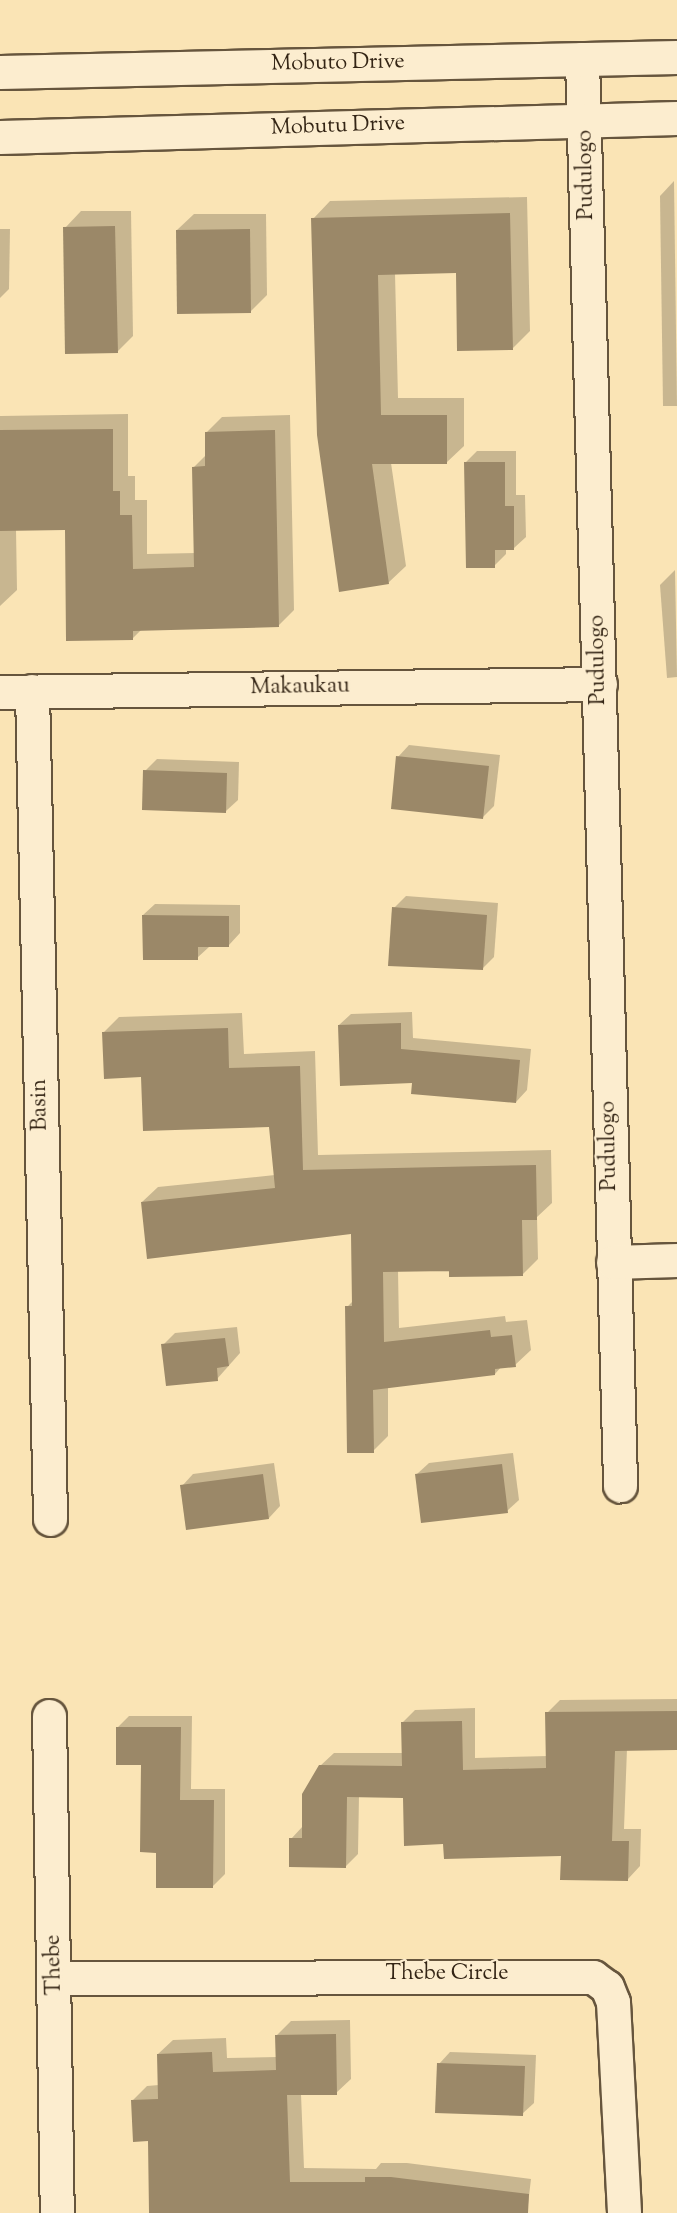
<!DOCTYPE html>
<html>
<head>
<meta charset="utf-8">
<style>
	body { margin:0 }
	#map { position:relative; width:677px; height:2213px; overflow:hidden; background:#fae4b5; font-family:"Sorts Mill Goudy",serif }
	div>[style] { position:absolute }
	.shadow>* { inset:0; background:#0003 }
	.building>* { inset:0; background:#9b8868 }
	.roads { filter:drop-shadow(2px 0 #66553d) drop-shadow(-2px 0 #66553d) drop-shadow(0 2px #66553d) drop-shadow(0 -2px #66553d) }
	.minor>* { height:33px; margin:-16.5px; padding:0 16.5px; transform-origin:16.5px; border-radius:16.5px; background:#fcedcf }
	.secondary>* { height:33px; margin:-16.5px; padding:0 16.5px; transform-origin:16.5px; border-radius:16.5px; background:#fcedcf }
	span { translate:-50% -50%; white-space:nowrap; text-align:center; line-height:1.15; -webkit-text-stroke:4.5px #fcedcf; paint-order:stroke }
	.street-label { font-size:22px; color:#342515 }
</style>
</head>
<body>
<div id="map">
	<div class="shadow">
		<div style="clip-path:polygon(674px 181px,677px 406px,663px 406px,660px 196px)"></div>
		<div style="clip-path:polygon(527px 197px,530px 331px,513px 348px,457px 272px,395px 273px,398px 398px,464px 398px,464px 446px,446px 463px,391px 463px,406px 566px,388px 583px,313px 219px,330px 201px)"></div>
		<div style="clip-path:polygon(81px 211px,131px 211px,133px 336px,117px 352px,65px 228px)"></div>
		<div style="clip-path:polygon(194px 214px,266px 214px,267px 295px,251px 311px,177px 230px)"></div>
		<div style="clip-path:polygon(0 229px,10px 229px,9px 289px,0 298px)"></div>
		<div style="clip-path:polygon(128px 414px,128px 476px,135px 476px,135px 500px,147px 500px,147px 554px,196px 553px,194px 467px,207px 454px,206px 433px,222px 417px,290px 415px,294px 610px,279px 625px,142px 629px,132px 639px,66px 529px,16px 529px,17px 590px,0 606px,0 416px)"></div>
		<div style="clip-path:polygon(477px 451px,516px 451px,516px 495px,525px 495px,526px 537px,514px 548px,506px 548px,506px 554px,494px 566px,465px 463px)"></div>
		<div style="clip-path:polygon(675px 570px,677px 677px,667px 678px,660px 585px)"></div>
		<div style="clip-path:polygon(409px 745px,500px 755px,494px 806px,483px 817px,398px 757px)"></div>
		<div style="clip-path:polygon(157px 759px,239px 762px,238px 800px,226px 811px,145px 771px)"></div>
		<div style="clip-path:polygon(406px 896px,498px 903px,494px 957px,482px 969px,390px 965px,394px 908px)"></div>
		<div style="clip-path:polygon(155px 904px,240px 905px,240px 933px,229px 945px,209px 947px,197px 958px,143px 915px)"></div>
		<div style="clip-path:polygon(412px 1012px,413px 1038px,531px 1049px,527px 1090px,516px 1102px,414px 1082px,339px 1025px,351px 1014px)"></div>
		<div style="clip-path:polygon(242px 1013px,244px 1054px,315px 1051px,318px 1155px,551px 1150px,552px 1203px,537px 1217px,538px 1259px,523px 1274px,398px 1270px,399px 1328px,505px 1316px,506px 1322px,527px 1320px,531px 1350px,515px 1365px,501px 1367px,495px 1374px,388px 1386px,388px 1436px,373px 1451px,347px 1307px,354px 1300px,353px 1233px,148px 1257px,142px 1202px,158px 1187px,275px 1175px,270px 1126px,142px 1076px,104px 1032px,119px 1017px)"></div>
		<div style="clip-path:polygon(237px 1327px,240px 1353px,217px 1379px,163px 1345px,175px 1333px)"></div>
		<div style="clip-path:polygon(513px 1453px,519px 1500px,507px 1511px,417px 1474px,429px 1463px)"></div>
		<div style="clip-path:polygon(274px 1463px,280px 1506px,269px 1518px,182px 1486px,193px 1474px)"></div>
		<div style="clip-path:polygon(677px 1699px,677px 1749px,627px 1749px,624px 1829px,641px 1829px,640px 1866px,628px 1879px,562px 1854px,445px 1843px,404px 1797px,359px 1796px,358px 1854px,345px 1867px,291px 1839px,303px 1826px,320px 1766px,334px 1753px,403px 1753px,402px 1723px,415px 1710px,475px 1708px,475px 1758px,548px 1756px,547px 1713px,560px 1700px)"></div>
		<div style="clip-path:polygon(129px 1716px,192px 1716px,191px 1789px,225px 1789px,225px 1874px,213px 1886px,158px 1851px,142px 1763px,117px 1728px)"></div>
		<div style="clip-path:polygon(350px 2020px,351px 2079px,336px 2093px,301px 2094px,304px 2168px,376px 2169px,381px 2163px,407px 2163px,531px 2179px,527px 2213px,151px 2213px,150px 2140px,133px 2100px,147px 2086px,159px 2085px,158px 2054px,173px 2040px,226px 2038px,227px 2058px,277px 2057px,277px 2035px,291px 2021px)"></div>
		<div style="clip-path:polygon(450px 2052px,536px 2055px,534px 2103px,522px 2114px,439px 2064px)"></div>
	</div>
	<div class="building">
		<div style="clip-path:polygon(510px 213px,513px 350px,457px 351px,456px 273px,378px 275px,381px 415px,447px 415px,447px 464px,372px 464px,389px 584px,339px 592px,317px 435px,311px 218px)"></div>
		<div style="clip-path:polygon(115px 226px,118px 353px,65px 354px,63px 227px)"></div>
		<div style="clip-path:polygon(250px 229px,251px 313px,177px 314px,176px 230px)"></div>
		<div style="clip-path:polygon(113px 429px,113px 491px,120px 491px,120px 515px,132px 515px,133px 569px,194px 567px,192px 467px,205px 466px,205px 432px,275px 430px,279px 627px,133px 631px,133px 640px,66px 641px,65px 530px,0 531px,0 430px)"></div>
		<div style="clip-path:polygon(464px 462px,505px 462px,505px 506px,514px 506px,514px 550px,495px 550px,495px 568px,466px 568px)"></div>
		<div style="clip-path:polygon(396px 756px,489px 766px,483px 819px,391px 809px)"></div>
		<div style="clip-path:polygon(143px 770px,227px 773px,226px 813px,142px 810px)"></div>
		<div style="clip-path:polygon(392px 907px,487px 915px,483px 970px,388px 966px)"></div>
		<div style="clip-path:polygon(142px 915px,229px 916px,229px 947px,198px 947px,198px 960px,143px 960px)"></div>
		<div style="clip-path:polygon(401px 1023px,401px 1049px,520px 1060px,516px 1103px,411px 1094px,412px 1083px,340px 1086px,338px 1025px)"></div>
		<div style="clip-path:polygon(228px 1028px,229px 1068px,300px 1066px,303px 1170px,536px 1165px,537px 1220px,522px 1220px,523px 1276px,449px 1277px,449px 1271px,383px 1272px,384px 1342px,490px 1330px,491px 1337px,512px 1335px,516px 1367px,495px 1369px,495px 1375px,373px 1390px,374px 1453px,347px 1453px,345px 1306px,352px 1306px,351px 1234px,147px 1259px,141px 1202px,275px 1188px,269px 1127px,143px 1131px,141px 1077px,104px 1079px,102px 1032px)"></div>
		<div style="clip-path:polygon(225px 1338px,229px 1366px,217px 1368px,218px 1381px,166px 1386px,161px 1344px)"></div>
		<div style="clip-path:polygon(502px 1464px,508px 1513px,421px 1523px,415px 1474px)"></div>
		<div style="clip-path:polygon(263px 1474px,269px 1519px,186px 1530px,180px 1485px)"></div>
		<div style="clip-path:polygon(677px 1711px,677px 1750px,615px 1751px,612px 1841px,629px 1841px,628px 1881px,560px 1880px,561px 1856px,444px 1859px,443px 1844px,404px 1846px,403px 1798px,347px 1797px,346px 1868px,289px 1867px,289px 1838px,302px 1838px,302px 1794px,319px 1765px,402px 1766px,401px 1722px,462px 1721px,463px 1770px,546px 1768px,545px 1712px)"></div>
		<div style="clip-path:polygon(116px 1727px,181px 1727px,180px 1800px,214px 1800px,213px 1888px,156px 1888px,156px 1853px,140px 1852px,141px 1765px,116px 1765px)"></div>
		<div style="clip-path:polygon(336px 2034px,337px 2095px,287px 2095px,290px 2182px,365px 2182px,365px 2177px,391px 2177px,529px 2194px,528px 2213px,149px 2213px,148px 2141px,133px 2142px,131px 2100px,158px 2099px,157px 2054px,212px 2052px,213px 2072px,276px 2070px,275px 2035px)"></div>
		<div style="clip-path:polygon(437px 2063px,525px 2066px,523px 2116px,435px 2113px)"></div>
	</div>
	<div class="roads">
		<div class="minor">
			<div style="left:582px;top:59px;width:1427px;rotate:88.47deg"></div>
			<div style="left:32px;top:691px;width:828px;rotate:88.75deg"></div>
			<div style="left:0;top:692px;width:600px;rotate:-0.76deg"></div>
			<div style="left:613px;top:1262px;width:64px;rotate:-1.8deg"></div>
			<div style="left:49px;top:1716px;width:497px;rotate:89.1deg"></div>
			<div style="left:56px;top:1978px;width:537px;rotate:-0.11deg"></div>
			<div style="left:593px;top:1977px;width:17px;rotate:36deg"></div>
			<div style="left:607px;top:1987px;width:16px;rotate:68deg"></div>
			<div style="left:613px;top:2002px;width:211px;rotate:87deg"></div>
		</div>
		<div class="secondary">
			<div style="left:0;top:72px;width:677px;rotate:-1.27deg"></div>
			<div style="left:0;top:137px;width:677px;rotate:-1.61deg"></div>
		</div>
	</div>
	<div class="street-label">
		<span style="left:338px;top:64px;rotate:-1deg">Mobuto Drive</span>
		<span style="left:338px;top:127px;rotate:-2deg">Mobutu Drive</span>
		<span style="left:587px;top:175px;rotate:-91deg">Pudulogo</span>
		<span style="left:599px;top:660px;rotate:-91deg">Pudulogo</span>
		<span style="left:300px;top:688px;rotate:-1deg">Makaukau</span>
		<span style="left:41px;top:1105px;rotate:-91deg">Basin</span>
		<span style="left:610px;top:1146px;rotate:-91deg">Pudulogo</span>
		<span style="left:55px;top:1965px;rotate:-91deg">Thebe</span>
		<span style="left:447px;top:1975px">Thebe Circle</span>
	</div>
</div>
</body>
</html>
